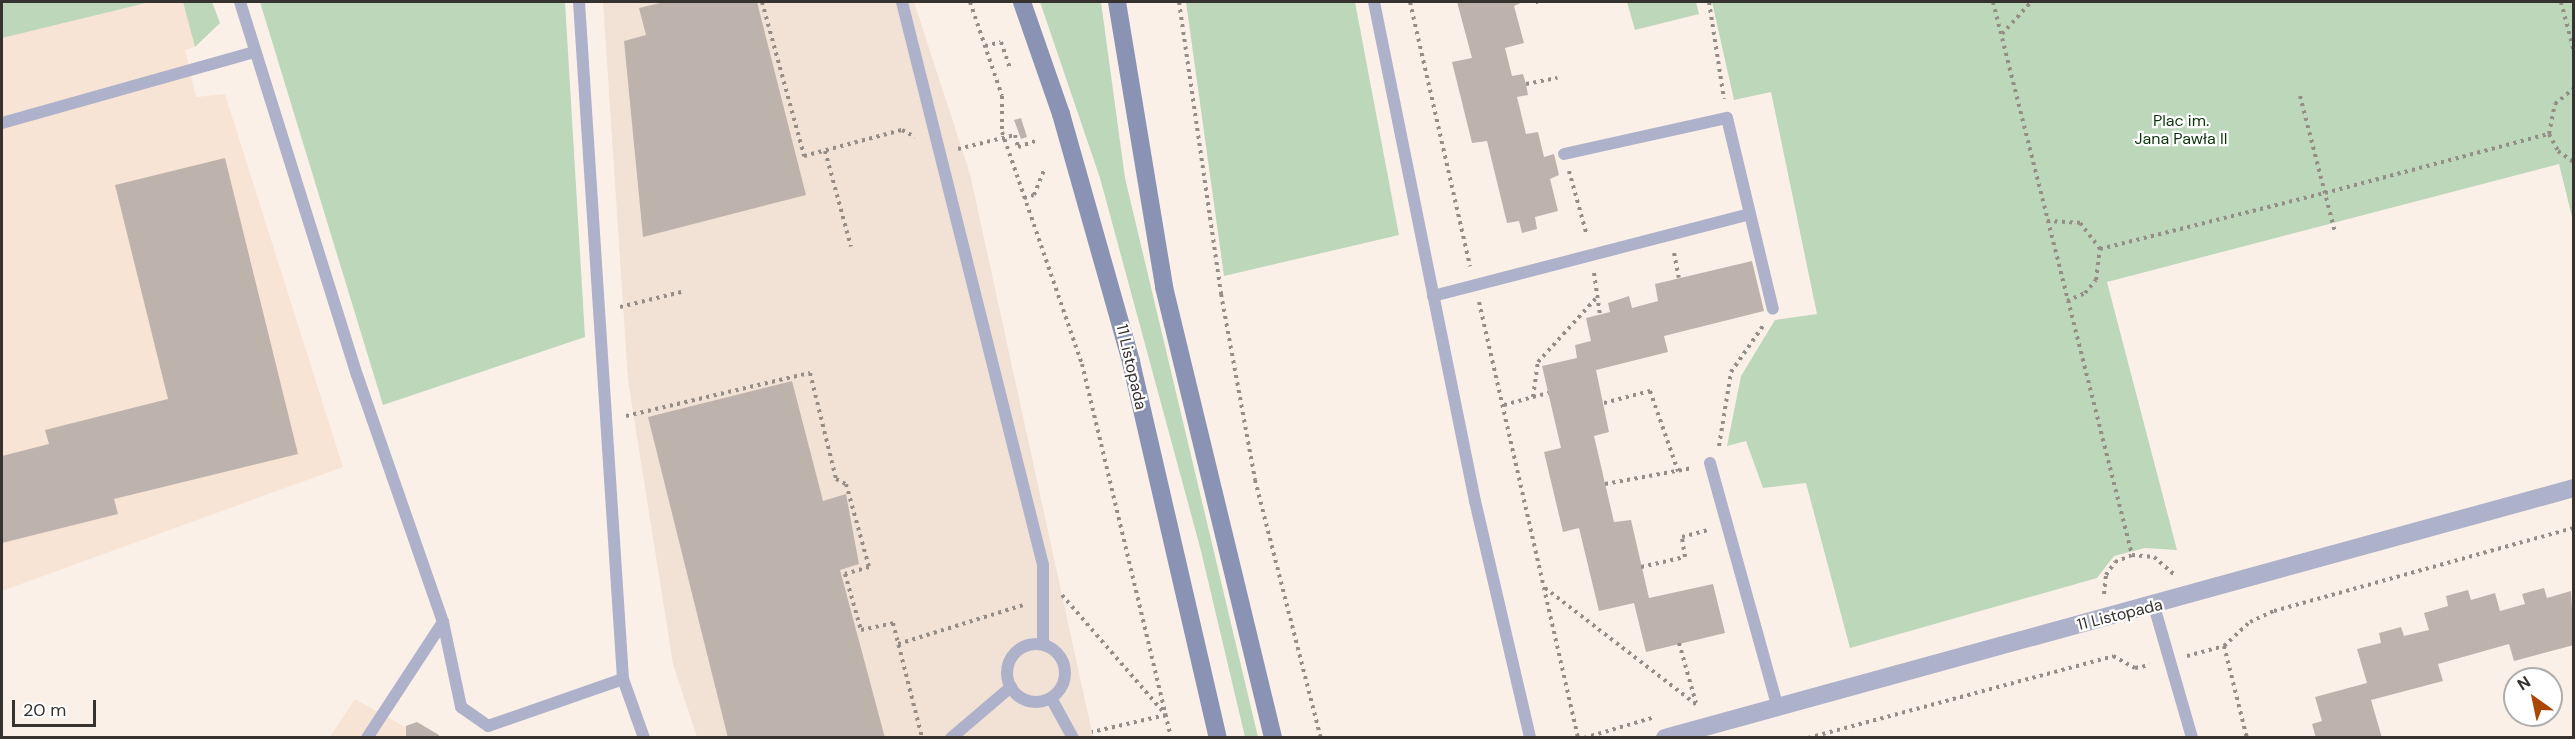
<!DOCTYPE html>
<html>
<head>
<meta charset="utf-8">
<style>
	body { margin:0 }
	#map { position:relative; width:2575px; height:739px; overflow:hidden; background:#fbf0e8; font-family:"DM Sans",sans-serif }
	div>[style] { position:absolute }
	.built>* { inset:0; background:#f2e1d5 }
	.industrial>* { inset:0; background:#f8e4d5 }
	.green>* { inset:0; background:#bdd7ba }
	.building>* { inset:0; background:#beb3ac }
	.path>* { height:4px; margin-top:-2px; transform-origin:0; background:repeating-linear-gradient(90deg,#958e88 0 3px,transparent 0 7.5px) }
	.lane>* { height:12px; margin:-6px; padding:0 6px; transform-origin:6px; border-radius:6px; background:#adb2ca }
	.lane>.ring { margin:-6px; padding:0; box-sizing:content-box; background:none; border:12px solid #adb2ca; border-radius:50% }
	.street>* { height:18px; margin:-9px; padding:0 9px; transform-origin:9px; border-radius:9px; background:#adb2ca }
	.secondary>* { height:18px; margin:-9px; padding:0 9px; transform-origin:9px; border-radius:9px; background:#8b93b5 }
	span { translate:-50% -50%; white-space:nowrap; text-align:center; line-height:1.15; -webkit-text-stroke:4.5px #fff; paint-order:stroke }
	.park-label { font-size:16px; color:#0a3408 }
	.street-label { font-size:16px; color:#36322f }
	.frame { position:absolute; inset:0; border:3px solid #36322f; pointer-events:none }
	.north { position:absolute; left:2503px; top:667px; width:60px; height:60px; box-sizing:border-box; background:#fff; border:2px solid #afadac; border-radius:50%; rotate:327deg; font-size:16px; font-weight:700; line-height:24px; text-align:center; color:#36322f }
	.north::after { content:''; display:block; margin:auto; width:21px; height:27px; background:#a94704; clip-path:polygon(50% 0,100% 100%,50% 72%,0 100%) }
	.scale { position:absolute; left:12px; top:700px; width:84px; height:27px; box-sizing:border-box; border:3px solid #36322f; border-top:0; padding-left:8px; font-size:18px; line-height:21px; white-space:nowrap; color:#36322f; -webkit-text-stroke:4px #fff; paint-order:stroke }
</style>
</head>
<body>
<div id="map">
	<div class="built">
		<div style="clip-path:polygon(603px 2px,914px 2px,970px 174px,1093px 737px,697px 737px,673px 664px,628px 380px)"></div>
	</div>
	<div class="industrial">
		<div style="clip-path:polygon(150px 2px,183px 2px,195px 47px,185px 50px,196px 97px,225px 94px,343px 467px,2px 591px,2px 37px)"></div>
		<div style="clip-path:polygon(355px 699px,423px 737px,329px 738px)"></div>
	</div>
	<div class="green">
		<div style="clip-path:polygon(2px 2px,150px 2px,2px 38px)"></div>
		<div style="clip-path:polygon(183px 2px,212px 2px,220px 23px,195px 47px)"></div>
		<div style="clip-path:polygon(260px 2px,565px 2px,585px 337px,383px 405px)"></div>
		<div style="clip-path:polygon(1040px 2px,1101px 2px,1125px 178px,1258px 737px,1245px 737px,1201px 551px,1100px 178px)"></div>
		<div style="clip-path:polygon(1186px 2px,1355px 2px,1399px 235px,1224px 276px)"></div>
		<div style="clip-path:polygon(1627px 2px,1696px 2px,1699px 14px,1635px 30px)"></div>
		<div style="clip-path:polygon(1712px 2px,2573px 2px,2573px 221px,2559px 164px,2107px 282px,2177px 550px,2145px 548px,2114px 556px,2097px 578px,1850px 648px,1806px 483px,1763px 488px,1746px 441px,1727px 446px,1741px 376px,1775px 320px,1817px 314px,1771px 92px,1734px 100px)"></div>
	</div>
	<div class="building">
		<div style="clip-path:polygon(664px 2px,757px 2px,806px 195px,643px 237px,624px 41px,646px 35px,639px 8px)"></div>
		<div style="clip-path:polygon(1457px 2px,1523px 2px,1514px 6px,1524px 43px,1505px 48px,1512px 76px,1523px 74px,1526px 84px,1528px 95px,1517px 97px,1526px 134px,1538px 132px,1544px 157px,1554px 154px,1559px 175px,1550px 179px,1558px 211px,1535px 217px,1537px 229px,1522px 233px,1519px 221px,1507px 223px,1487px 141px,1472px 143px,1452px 62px,1472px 58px)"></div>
		<div style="clip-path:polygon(1021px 118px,1027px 137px,1021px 139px,1014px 120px)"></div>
		<div style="clip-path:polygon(225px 158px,298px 454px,114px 499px,118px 514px,2px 543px,2px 456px,49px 444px,45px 430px,168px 399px,115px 185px)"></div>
		<div style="clip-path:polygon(1752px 261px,1764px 311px,1664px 336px,1668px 352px,1596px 370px,1609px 432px,1594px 436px,1614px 522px,1631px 520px,1649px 598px,1713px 584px,1725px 633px,1646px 652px,1634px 603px,1599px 611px,1579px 528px,1563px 532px,1544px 452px,1561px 448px,1542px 366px,1577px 358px,1575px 345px,1591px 341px,1586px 318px,1610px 312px,1608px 303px,1629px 296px,1632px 308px,1658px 301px,1655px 284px)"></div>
		<div style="clip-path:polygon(792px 381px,823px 501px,846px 494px,859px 564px,840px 570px,885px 738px,728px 738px,648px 417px)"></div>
		<div style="clip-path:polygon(2544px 588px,2547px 598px,2571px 591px,2574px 645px,2514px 661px,2509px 644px,2438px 664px,2443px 681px,2371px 700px,2382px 738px,2316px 738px,2312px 724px,2322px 721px,2315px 697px,2367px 683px,2357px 649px,2381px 643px,2379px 633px,2401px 627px,2404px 636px,2429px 630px,2424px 613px,2448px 606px,2446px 596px,2468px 590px,2471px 600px,2495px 593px,2500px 611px,2525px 604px,2522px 594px)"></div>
		<div style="clip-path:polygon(417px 722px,439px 735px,439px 738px,406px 738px,406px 726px)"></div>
	</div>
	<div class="path">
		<div style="left:762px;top:2px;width:160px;rotate:74.7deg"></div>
		<div style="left:804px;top:156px;width:101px;rotate:-14.9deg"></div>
		<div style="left:902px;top:130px;width:15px;rotate:28deg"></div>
		<div style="left:970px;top:2px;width:99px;rotate:71.2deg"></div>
		<div style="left:1002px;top:96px;width:36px;rotate:90deg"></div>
		<div style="left:1002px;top:132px;width:245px;rotate:71deg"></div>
		<div style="left:1082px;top:364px;width:384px;rotate:76.6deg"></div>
		<div style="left:1179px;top:2px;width:295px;rotate:81.8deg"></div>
		<div style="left:1221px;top:294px;width:189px;rotate:79.6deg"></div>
		<div style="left:1255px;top:480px;width:266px;rotate:75.7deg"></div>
		<div style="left:1410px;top:2px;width:271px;rotate:77.2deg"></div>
		<div style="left:1536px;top:2px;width:2px"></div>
		<div style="left:1709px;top:2px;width:98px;rotate:81.2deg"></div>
		<div style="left:1993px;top:2px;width:570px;rotate:75.89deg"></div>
		<div style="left:2132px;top:555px;width:22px;rotate:5deg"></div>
		<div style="left:2154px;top:557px;width:28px;rotate:41deg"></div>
		<div style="left:2561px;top:2px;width:52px;rotate:75.4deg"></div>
		<div style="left:2002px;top:34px;width:43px;rotate:-47.8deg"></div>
		<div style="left:985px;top:46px;width:16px;rotate:-14deg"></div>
		<div style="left:1001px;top:42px;width:28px;rotate:71deg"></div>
		<div style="left:1526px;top:84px;width:32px;rotate:-11deg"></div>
		<div style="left:2300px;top:96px;width:140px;rotate:75.6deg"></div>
		<div style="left:2549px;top:134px;width:19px;rotate:62deg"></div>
		<div style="left:2558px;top:151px;width:19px;rotate:35deg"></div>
		<div style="left:958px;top:149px;width:59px;rotate:-13.8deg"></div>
		<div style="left:1015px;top:135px;width:12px;rotate:76deg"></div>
		<div style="left:1018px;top:147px;width:18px;rotate:-19deg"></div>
		<div style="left:825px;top:151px;width:99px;rotate:74.8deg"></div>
		<div style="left:1569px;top:171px;width:67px;rotate:74.5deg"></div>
		<div style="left:1024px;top:198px;width:10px;rotate:-17deg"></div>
		<div style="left:1034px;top:195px;width:29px;rotate:-68deg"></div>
		<div style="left:2047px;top:221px;width:33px;rotate:3deg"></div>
		<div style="left:2080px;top:223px;width:33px;rotate:52deg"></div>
		<div style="left:2100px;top:249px;width:232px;rotate:-14deg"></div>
		<div style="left:2325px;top:193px;width:232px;rotate:-14.8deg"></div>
		<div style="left:2549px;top:134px;width:31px;rotate:-79deg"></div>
		<div style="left:2555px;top:104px;width:25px;rotate:-40deg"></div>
		<div style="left:1674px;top:253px;width:25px;rotate:79deg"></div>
		<div style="left:1594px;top:273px;width:42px;rotate:81.9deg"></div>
		<div style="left:2067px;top:301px;width:20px;rotate:-24deg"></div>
		<div style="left:2085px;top:293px;width:17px;rotate:-50deg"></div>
		<div style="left:2096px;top:280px;width:31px;rotate:-83deg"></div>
		<div style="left:1479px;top:302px;width:447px;rotate:77.2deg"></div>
		<div style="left:620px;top:307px;width:63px;rotate:-13.8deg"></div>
		<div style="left:1533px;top:397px;width:35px;rotate:-82deg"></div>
		<div style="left:1538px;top:362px;width:89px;rotate:-47.7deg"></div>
		<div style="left:1604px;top:403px;width:48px;rotate:-14.6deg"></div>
		<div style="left:1650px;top:391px;width:85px;rotate:70.7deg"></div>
		<div style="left:1504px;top:405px;width:46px;rotate:-15.3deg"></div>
		<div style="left:626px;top:416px;width:189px;rotate:-13.2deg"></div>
		<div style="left:810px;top:373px;width:109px;rotate:76.2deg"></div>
		<div style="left:836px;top:479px;width:11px;rotate:27deg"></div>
		<div style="left:846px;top:484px;width:86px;rotate:74.5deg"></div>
		<div style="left:869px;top:567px;width:25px;rotate:164deg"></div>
		<div style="left:845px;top:574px;width:58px;rotate:74.1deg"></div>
		<div style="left:861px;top:630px;width:33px;rotate:-12deg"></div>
		<div style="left:893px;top:623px;width:119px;rotate:75.8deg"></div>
		<div style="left:1719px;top:446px;width:75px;rotate:-80.8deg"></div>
		<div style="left:1731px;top:372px;width:56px;rotate:-55.2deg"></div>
		<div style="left:1605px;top:484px;width:89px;rotate:-10.3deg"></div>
		<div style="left:1641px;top:567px;width:45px;rotate:-12.8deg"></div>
		<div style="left:1685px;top:557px;width:20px;rotate:-99deg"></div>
		<div style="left:1682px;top:537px;width:27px;rotate:-15deg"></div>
		<div style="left:1545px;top:588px;width:192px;rotate:37.6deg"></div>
		<div style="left:2104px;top:594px;width:19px;rotate:-84deg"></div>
		<div style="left:2106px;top:575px;width:16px;rotate:-55deg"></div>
		<div style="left:2115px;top:562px;width:18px;rotate:-22deg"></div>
		<div style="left:1062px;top:595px;width:159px;rotate:49.1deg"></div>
		<div style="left:1166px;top:715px;width:76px;rotate:167.1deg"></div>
		<div style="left:1679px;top:643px;width:62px;rotate:74.2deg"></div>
		<div style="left:898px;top:644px;width:131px;rotate:-17.3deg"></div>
		<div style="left:2224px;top:646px;width:95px;rotate:76deg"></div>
		<div style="left:2187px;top:656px;width:38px;rotate:-15deg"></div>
		<div style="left:2224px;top:646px;width:35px;rotate:-43deg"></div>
		<div style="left:2250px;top:622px;width:26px;rotate:-25deg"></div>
		<div style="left:2274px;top:611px;width:311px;rotate:-15.5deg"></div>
		<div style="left:1584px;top:738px;width:71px;rotate:-16.4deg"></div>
		<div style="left:1808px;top:738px;width:316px;rotate:-15deg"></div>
		<div style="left:2113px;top:656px;width:25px;rotate:29deg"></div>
		<div style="left:2135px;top:668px;width:15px;rotate:-11deg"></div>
	</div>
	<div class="lane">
		<div style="left:240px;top:2px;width:391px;rotate:72.6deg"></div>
		<div style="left:357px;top:375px;width:262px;rotate:70.8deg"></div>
		<div style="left:443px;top:622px;width:87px;rotate:78deg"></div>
		<div style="left:461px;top:707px;width:33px;rotate:35deg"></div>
		<div style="left:488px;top:726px;width:143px;rotate:-19.2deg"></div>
		<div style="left:579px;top:2px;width:678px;rotate:86.28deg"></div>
		<div style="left:623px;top:679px;width:63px;rotate:70.4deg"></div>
		<div style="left:902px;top:2px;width:580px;rotate:75.94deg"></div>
		<div style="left:1043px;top:565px;width:79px;rotate:90deg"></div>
		<div style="left:1374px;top:2px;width:509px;rotate:78.56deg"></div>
		<div style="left:1475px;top:501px;width:243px;rotate:76.9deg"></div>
		<div style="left:2px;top:123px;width:263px;rotate:-15.7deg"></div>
		<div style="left:1564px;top:154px;width:167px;rotate:-12.5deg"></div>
		<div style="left:1727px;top:118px;width:196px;rotate:76.5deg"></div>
		<div style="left:1433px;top:296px;width:326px;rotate:-14.5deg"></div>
		<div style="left:1710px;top:463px;width:250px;rotate:74.5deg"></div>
		<div style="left:2154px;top:606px;width:137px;rotate:73.9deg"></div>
		<div class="ring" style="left:1007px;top:644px;width:46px;height:46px"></div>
		<div style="left:1051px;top:698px;width:46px;rotate:61.2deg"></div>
		<div style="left:367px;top:738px;width:139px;rotate:-56.8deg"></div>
		<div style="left:951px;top:738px;width:79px;rotate:-40.4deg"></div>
	</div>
	<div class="street">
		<div style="left:1665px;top:738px;width:943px;rotate:-15.38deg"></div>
	</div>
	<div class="secondary">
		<div style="left:1022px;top:2px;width:119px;rotate:70.8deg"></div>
		<div style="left:1061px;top:114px;width:258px;rotate:74.2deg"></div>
		<div style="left:1131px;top:362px;width:386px;rotate:77deg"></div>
		<div style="left:1117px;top:2px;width:289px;rotate:80.6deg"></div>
		<div style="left:1164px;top:287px;width:464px;rotate:76.4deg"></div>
	</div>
	<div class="park-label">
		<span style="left:2181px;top:130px">Plac im.<br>Jana Pawła II</span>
	</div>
	<div class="street-label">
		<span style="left:1131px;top:367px;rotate:77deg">11 Listopada</span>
		<span style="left:2120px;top:615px;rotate:-14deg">11 Listopada</span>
	</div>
	<div class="frame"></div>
	<div class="north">N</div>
	<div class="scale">20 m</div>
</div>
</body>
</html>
